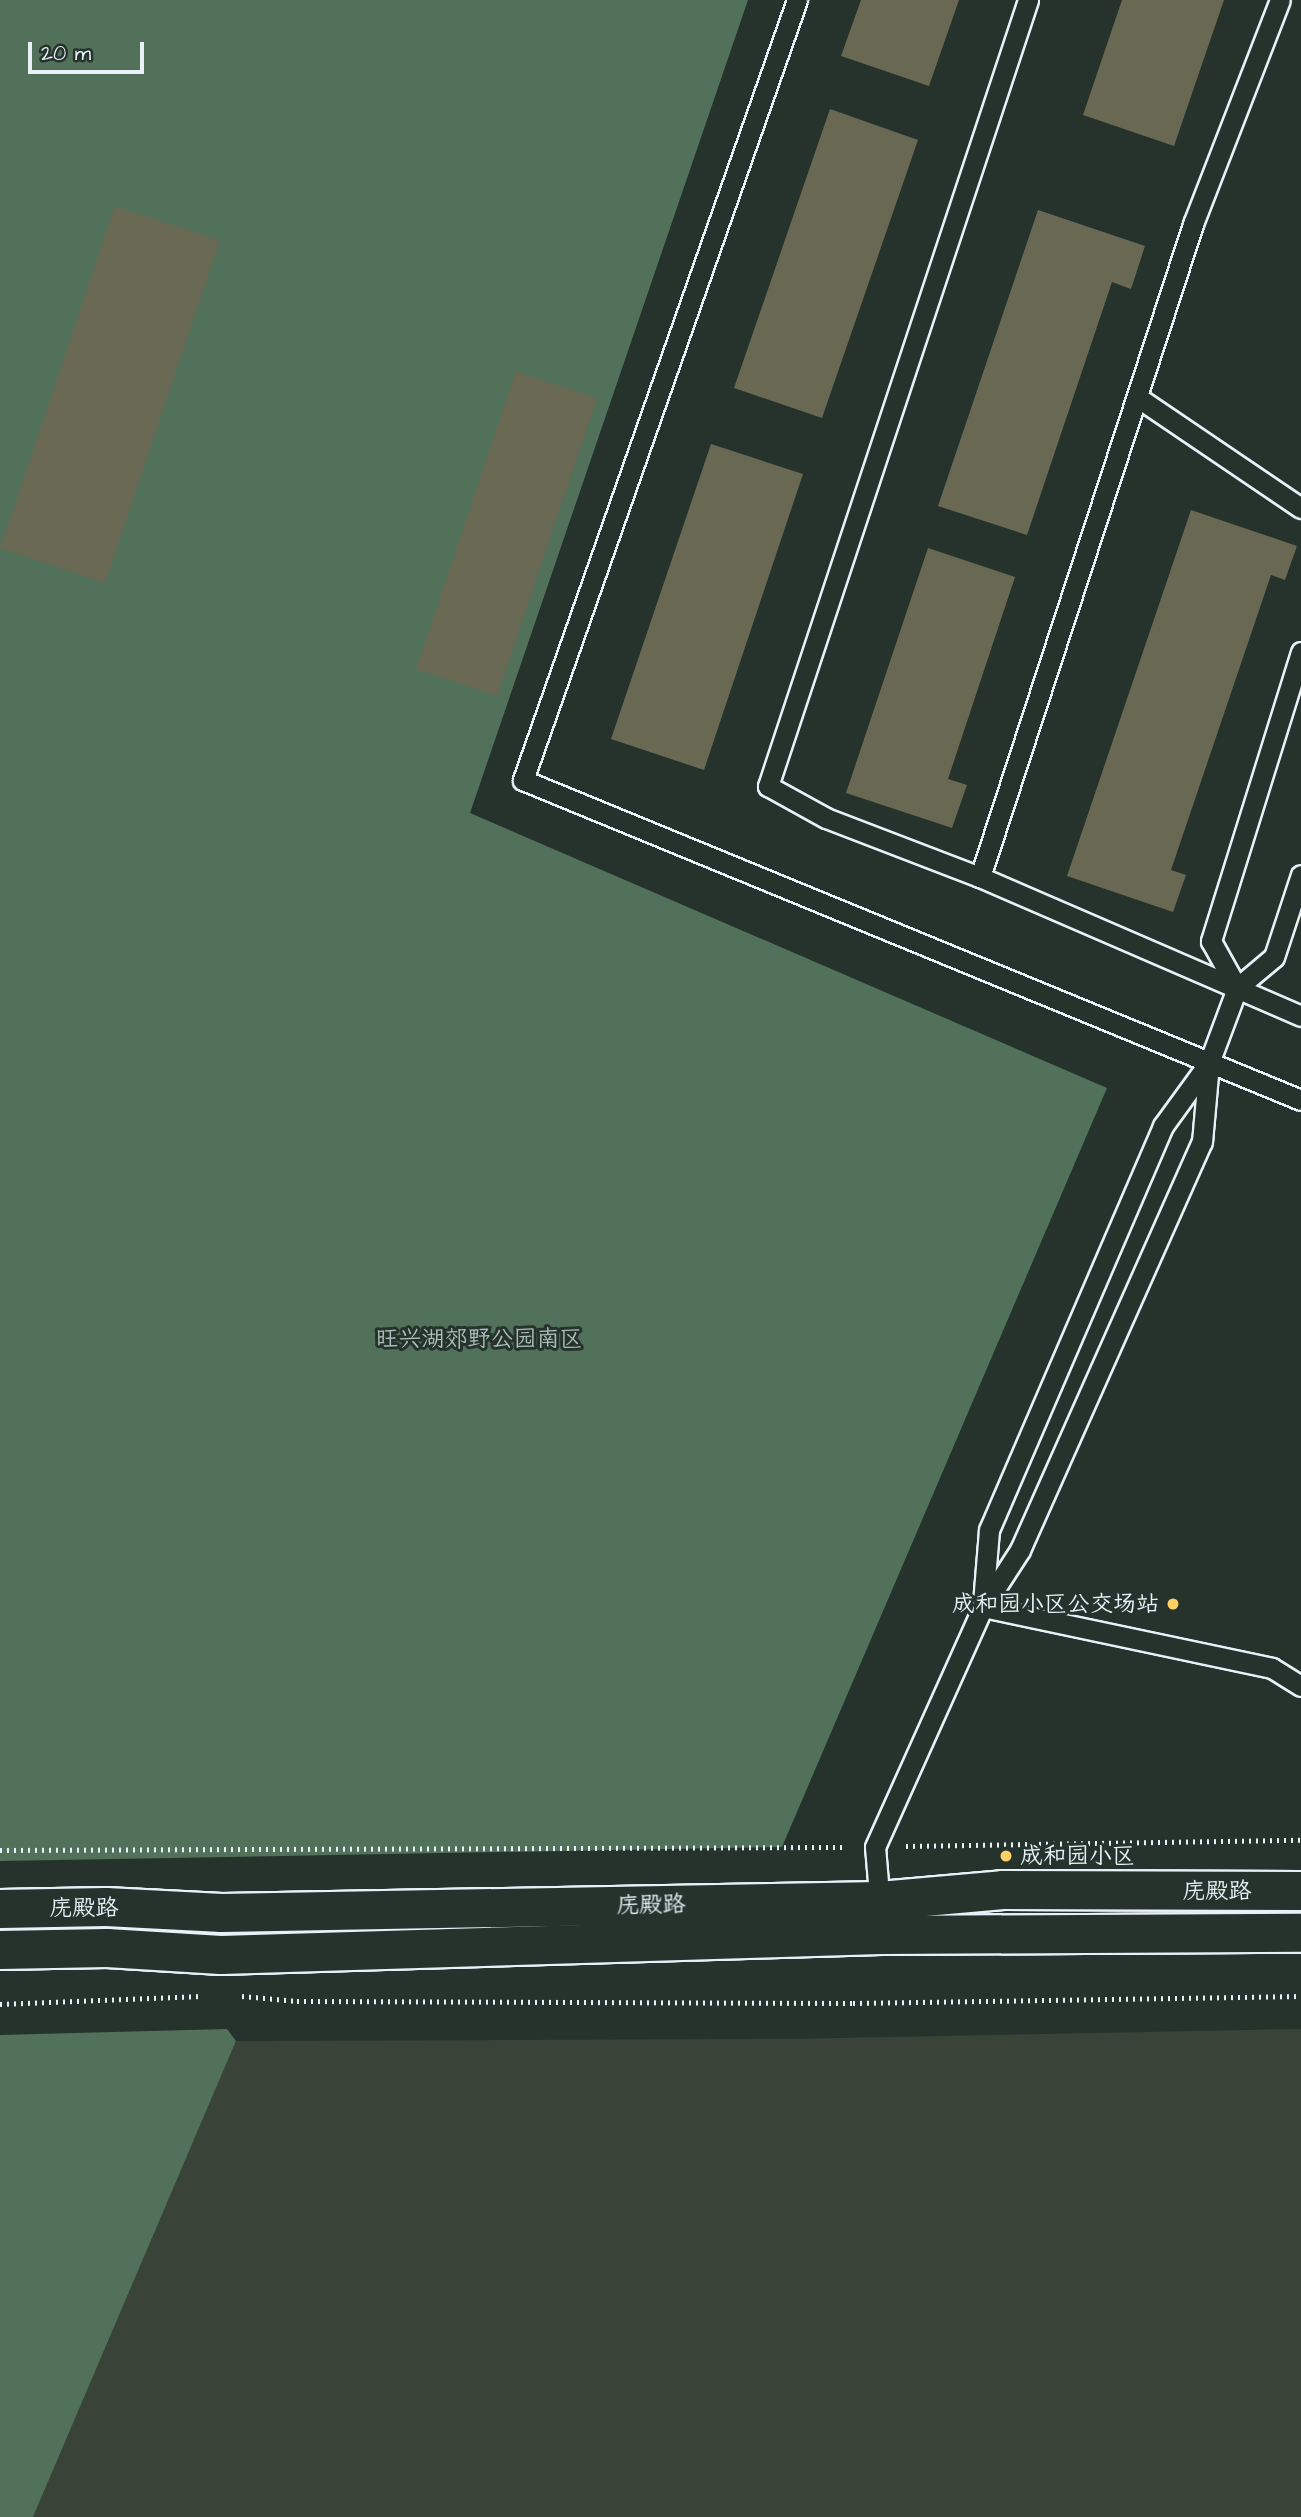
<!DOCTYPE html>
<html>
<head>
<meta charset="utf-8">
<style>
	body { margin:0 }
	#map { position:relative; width:1301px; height:2517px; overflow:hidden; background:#26332d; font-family:"Architects Daughter","LXGW WenKai TC",sans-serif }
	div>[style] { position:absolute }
	.built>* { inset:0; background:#3a4338 }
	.green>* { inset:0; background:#51715a }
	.building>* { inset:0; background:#696853 }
	.path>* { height:4.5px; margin-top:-2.25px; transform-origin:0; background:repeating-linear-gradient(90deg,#e8f1f8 0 2px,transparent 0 7px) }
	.roads { filter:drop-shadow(2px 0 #e8f1f8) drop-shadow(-2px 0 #e8f1f8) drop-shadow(0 2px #e8f1f8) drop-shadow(0 -2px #e8f1f8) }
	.lane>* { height:19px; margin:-9.5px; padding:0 9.5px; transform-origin:9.5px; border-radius:9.5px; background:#26332d }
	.secondary>* { height:38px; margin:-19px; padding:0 19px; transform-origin:19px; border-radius:19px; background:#26332d }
	.dots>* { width:19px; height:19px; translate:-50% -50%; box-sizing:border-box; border:4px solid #26332d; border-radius:50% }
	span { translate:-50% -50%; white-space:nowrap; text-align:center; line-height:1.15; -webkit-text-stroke:6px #26332d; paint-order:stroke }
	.park-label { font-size:23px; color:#acbeb9 }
	.poi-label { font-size:23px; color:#e8f1f8 }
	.right { translate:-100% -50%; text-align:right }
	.left { translate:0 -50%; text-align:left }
	.street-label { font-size:23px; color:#e8f1f8 }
	.scale { position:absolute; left:28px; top:42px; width:116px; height:32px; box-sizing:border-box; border:4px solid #e8f1f8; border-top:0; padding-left:9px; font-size:21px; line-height:24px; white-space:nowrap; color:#e8f1f8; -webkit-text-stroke:5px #26332d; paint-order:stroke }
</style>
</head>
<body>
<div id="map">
	<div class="built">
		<div style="clip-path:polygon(1301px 2029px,1301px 2517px,33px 2517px,236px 2041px,789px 2039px)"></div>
	</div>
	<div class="green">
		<div style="clip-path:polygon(0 0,748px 0,470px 813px,1107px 1088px,782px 1847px,0 1861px)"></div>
		<div style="clip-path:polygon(227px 2029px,236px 2041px,33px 2517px,0 2517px,0 2035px)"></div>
	</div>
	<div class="building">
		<div style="clip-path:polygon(861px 0,959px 0,929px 86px,841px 56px)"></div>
		<div style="clip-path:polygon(1122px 0,1224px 0,1174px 146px,1083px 115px)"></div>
		<div style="clip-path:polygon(830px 109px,918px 140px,822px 418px,734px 388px)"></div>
		<div style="clip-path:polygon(115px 206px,220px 240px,105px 583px,0 548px)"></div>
		<div style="clip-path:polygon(1038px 210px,1145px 246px,1131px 289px,1112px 282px,1027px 535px,938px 506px)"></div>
		<div style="clip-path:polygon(516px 371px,597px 398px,497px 696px,416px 669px)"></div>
		<div style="clip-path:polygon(711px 444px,803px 474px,704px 770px,611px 739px)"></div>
		<div style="clip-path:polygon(1191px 510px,1297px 546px,1285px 580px,1271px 575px,1171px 870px,1186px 875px,1173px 912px,1067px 876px)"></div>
		<div style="clip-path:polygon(928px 548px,1015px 577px,948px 779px,967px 785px,952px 828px,846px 793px)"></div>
	</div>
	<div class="path">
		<div style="left:906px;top:1846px;width:395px;rotate:-0.9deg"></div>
		<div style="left:0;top:1850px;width:845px;rotate:-0.2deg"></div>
		<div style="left:242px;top:1996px;width:55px;rotate:5.2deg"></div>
		<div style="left:297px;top:2001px;width:556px;rotate:0.21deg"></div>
		<div style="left:853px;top:2003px;width:448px;rotate:-0.9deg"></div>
		<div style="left:0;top:2004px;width:202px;rotate:-2.3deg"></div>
	</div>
	<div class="roads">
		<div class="lane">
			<div style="left:797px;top:0;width:827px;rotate:109.36deg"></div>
			<div style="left:523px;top:780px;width:841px;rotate:22.36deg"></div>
			<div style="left:1028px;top:0;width:828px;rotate:108.3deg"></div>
			<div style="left:768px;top:786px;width:66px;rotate:28.9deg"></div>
			<div style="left:826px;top:818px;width:165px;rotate:21deg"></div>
			<div style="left:980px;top:877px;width:350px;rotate:23.4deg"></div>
			<div style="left:1137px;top:397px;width:198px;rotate:34.1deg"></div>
			<div style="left:1301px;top:652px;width:303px;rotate:107.3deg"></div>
			<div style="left:1211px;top:941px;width:54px;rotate:61deg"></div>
			<div style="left:1237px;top:988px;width:48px;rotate:-40deg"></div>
			<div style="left:1274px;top:957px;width:86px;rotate:-71.8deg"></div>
			<div style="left:980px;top:877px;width:687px;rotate:-71.93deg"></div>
			<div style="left:1193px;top:224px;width:240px;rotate:-68.8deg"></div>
			<div style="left:983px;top:1603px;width:73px;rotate:-85.3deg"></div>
			<div style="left:989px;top:1530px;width:440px;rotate:-66.7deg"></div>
			<div style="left:1163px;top:1126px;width:77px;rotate:-54deg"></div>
			<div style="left:983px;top:1607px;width:295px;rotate:11.9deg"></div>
			<div style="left:1272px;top:1668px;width:34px;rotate:32deg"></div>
			<div style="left:880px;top:1906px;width:59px;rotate:-94.8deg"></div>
			<div style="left:875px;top:1847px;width:263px;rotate:-65.8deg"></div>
			<div style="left:983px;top:1607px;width:68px;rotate:-57deg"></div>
			<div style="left:1020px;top:1550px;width:447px;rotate:-66deg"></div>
			<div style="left:1202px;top:1142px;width:79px;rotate:-84.9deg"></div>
			<div style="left:1209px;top:1063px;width:80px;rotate:-69.5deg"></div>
		</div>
		<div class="secondary">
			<div style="left:0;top:1909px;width:106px;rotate:-1.1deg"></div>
			<div style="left:106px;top:1907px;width:116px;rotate:3deg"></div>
			<div style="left:222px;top:1913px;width:658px;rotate:-1.04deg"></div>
			<div style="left:880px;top:1901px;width:123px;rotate:-5.1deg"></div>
			<div style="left:1003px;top:1890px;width:298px;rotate:0.2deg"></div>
			<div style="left:0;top:1950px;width:107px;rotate:-1.1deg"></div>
			<div style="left:107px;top:1948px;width:114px;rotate:3.5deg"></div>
			<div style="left:221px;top:1955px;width:660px;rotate:-1.74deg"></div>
			<div style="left:881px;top:1935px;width:420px;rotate:-0.3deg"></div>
		</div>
	</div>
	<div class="dots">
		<div style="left:1173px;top:1604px;background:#ffd166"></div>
		<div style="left:1006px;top:1856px;background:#ffd166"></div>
	</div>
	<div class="park-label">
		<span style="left:479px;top:1339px">旺兴湖郊野公园南区</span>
	</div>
	<div class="poi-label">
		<span class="right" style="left:1159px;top:1604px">成和园小区公交场站</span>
		<span class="left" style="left:1020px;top:1856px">成和园小区</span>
	</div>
	<div class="street-label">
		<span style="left:1217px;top:1891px">庑殿路</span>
		<span style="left:651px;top:1905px;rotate:-1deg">庑殿路</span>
		<span style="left:84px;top:1908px">庑殿路</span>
	</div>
	<div class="scale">20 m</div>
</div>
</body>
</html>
